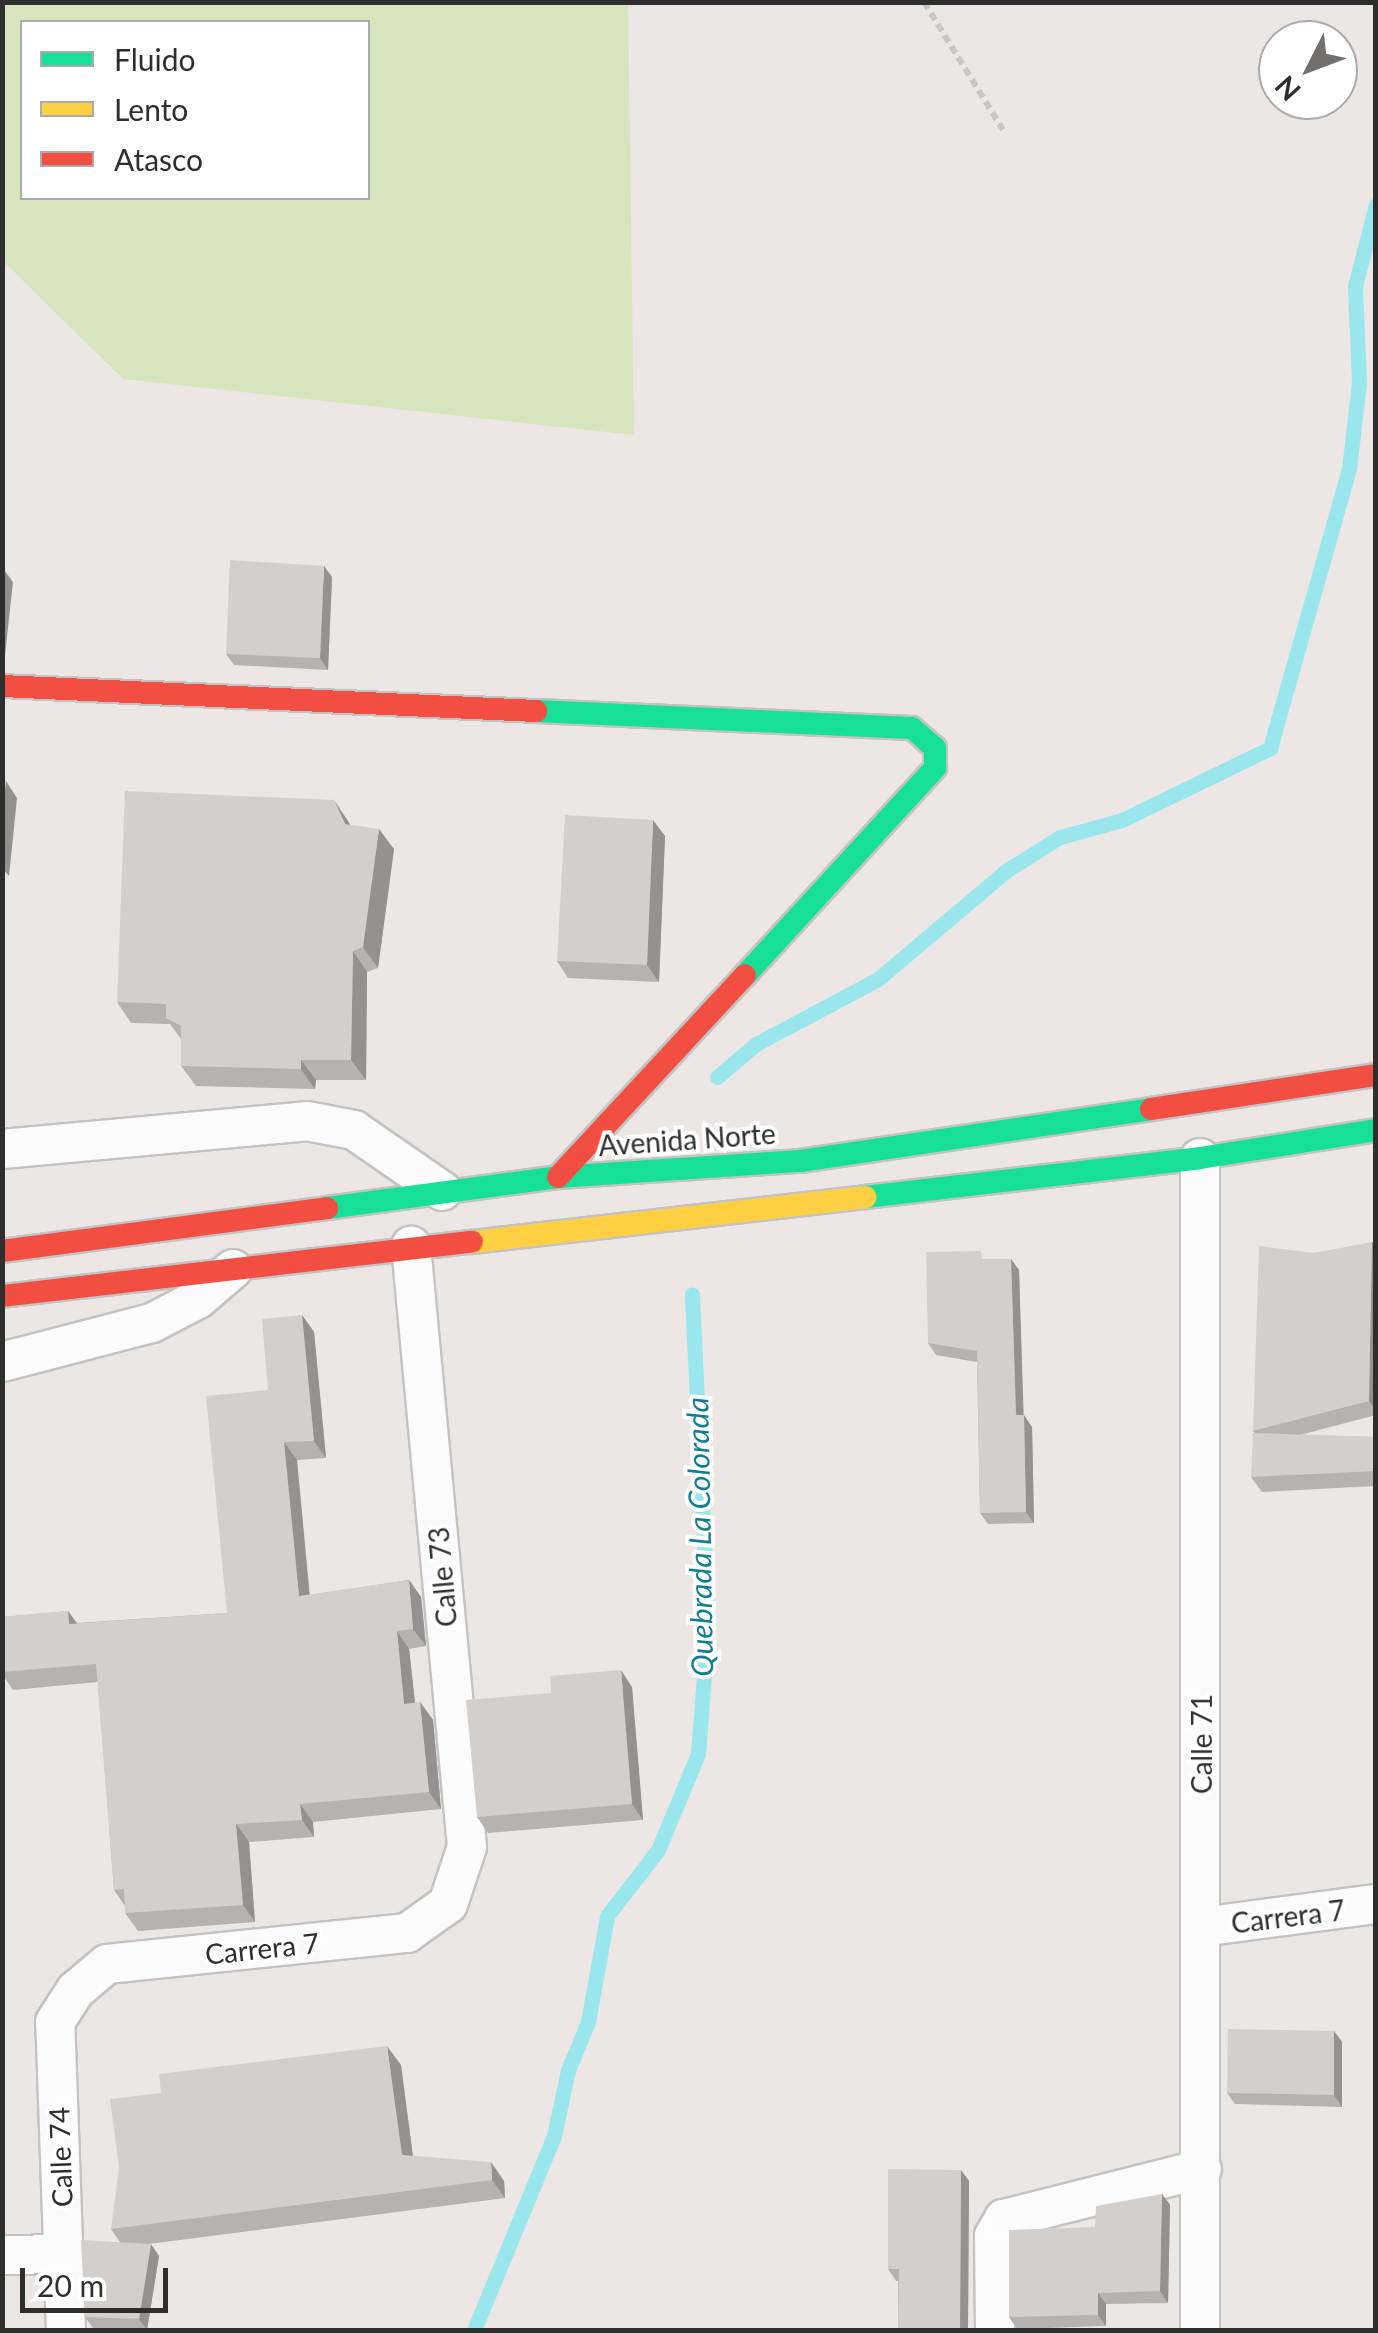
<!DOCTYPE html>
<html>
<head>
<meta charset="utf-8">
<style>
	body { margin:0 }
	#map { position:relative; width:1378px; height:2333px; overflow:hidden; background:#ece7e4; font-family:Lato,sans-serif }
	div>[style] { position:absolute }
	.green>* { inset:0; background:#d6e5be }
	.stream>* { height:15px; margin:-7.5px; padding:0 7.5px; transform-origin:7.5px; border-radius:7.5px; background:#99e7ec }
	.path>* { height:6px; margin-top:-3px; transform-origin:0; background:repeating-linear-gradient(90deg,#c8c7c7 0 8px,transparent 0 13px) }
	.roads { filter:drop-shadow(2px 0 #c4c3c3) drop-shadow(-2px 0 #c4c3c3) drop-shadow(0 2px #c4c3c3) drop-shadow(0 -2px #c4c3c3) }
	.street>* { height:38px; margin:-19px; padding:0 19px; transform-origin:19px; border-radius:19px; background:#fcfbfb }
	.fast>* { height:22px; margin:-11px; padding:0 11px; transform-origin:11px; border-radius:11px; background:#16e098 }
	.slow>* { height:22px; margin:-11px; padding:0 11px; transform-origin:11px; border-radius:11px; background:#ffcf43 }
	.jam>* { height:22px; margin:-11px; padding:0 11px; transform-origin:11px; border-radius:11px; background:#f24e42 }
	.wall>* { inset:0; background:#b5b2b0 }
	.shaded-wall>* { inset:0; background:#949190 }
	.building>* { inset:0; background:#d3cfcd }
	span { translate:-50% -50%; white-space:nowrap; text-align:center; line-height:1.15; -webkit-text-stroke:8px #fff; paint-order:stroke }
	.street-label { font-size:28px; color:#2e2e2e }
	.water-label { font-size:30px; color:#0e7f93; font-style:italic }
	.frame { position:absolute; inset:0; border:5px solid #2e2e2e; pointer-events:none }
	.legend { position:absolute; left:20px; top:20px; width:350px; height:180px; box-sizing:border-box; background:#fff; border:2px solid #ababab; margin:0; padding:12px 18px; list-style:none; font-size:30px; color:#2e2e2e }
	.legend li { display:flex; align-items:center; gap:20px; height:50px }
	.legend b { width:50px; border:2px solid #ababab }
	.north { position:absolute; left:1258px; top:20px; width:100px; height:100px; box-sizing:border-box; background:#fff; border:2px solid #ababab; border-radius:50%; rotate:228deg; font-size:28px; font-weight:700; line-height:40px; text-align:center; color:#2e2e2e }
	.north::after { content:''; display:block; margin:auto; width:35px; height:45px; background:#706f6e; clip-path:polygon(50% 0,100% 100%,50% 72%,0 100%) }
	.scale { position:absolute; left:20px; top:2268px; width:148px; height:45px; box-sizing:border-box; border:5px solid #2e2e2e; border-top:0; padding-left:12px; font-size:30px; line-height:35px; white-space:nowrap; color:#2e2e2e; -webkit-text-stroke:8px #fff; paint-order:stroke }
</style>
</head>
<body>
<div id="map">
	<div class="green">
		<div style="clip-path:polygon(evenodd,2px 3px,628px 3px,634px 435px,123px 379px,3px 261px,2px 3px,22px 22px,368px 22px,368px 198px,22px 198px,22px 22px)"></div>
	</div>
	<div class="stream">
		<div style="left:717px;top:1077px;width:51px;rotate:-40.2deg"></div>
		<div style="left:756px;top:1044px;width:138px;rotate:-28deg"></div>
		<div style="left:878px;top:979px;width:169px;rotate:-40.2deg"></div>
		<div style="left:1007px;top:870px;width:62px;rotate:-31.9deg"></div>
		<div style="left:1060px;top:837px;width:64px;rotate:-15.3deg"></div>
		<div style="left:1122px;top:820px;width:165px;rotate:-25.9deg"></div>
		<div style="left:1270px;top:748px;width:290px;rotate:-74.2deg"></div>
		<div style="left:1349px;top:469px;width:87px;rotate:-83.4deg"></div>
		<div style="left:1359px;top:383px;width:97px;rotate:-92.4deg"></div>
		<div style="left:1355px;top:286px;width:84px;rotate:-75.5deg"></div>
		<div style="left:474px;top:2330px;width:210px;rotate:-67.6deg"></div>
		<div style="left:554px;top:2136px;width:67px;rotate:-78deg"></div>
		<div style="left:568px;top:2070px;width:52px;rotate:-67.4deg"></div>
		<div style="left:588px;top:2022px;width:108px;rotate:-79.8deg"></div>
		<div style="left:607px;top:1916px;width:83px;rotate:-52.3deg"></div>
		<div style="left:658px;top:1850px;width:104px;rotate:-67.4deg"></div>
		<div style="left:698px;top:1754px;width:130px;rotate:-85.6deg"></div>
		<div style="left:708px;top:1624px;width:330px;rotate:-92.8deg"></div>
	</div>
	<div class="path">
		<div style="left:924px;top:2px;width:150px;rotate:58.3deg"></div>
	</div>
	<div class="roads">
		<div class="street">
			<div style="left:2px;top:1149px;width:306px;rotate:-5.2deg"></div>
			<div style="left:307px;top:1121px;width:48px;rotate:10.8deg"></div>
			<div style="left:354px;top:1130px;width:107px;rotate:34.7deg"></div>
			<div style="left:2px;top:1362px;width:155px;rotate:-14.6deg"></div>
			<div style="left:152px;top:1323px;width:52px;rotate:-27.6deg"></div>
			<div style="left:198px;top:1299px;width:46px;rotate:-40.6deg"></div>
			<div style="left:1201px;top:1927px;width:177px;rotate:-7.5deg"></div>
			<div style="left:2px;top:2255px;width:61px;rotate:-0.9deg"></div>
			<div style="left:66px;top:2330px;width:308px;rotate:-92deg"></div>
			<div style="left:55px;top:2022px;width:38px;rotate:-57deg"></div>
			<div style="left:76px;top:1990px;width:40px;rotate:-40deg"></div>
			<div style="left:107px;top:1964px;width:302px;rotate:-5.9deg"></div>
			<div style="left:407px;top:1933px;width:50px;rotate:-35.3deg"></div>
			<div style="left:448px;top:1904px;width:60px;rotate:-71.6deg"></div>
			<div style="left:467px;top:1847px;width:604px;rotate:-95.32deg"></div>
			<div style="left:995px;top:2330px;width:94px;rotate:-90.6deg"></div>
			<div style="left:994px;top:2236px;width:20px;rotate:-60deg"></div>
			<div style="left:1004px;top:2219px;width:204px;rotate:-14.2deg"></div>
			<div style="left:1200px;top:2330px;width:1172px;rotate:-90deg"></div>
		</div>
		<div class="fast">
			<div style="left:536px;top:711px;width:376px;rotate:2.6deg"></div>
			<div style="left:912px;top:728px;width:30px;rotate:41deg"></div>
			<div style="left:935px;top:748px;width:20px;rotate:90deg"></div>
			<div style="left:935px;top:768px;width:281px;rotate:132.5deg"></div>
			<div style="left:865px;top:1197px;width:337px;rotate:-6.6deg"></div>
			<div style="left:1200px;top:1158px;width:178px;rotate:-9deg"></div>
			<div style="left:327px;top:1208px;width:233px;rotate:-7.6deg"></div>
			<div style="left:558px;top:1177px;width:243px;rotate:-3.8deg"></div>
			<div style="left:800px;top:1161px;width:355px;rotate:-8.4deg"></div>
		</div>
		<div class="slow">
			<div style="left:472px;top:1242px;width:396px;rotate:-6.5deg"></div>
		</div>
		<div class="jam">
			<div style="left:2px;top:686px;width:535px;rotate:2.68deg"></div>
			<div style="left:1151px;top:1109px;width:228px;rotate:-8.6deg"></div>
			<div style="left:558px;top:1177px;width:275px;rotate:-47.2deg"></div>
			<div style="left:2px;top:1251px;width:328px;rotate:-7.5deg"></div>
			<div style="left:2px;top:1296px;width:473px;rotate:-6.6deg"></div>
		</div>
	</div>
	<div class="wall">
		<div style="clip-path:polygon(332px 577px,328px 670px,234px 665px,226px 654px)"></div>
		<div style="clip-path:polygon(348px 821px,350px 825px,394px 849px,378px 968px,367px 972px,366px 1080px,316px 1080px,315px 1089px,196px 1086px,181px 1066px,181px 1039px,170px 1024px,131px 1023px,117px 1002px)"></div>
		<div style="clip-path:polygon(665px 836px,659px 982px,568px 978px,557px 961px)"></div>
		<div style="clip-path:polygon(1376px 1246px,1376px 1415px,1300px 1435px,1376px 1437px,1376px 1486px,1262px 1492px,1251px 1477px,1255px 1433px,1253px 1431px,1314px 1253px)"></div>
		<div style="clip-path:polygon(987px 1259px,1011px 1259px,1019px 1270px,1023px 1415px,1032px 1427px,1034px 1523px,988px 1524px,980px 1513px,977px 1362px,936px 1355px,928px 1343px)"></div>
		<div style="clip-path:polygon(302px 1315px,314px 1332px,326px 1458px,297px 1460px,310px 1595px,409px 1580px,421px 1597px,426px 1646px,409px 1649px,415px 1703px,420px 1702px,433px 1720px,441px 1809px,313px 1822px,314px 1837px,249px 1842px,255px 1922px,138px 1931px,125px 1913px,125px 1906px,114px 1890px,98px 1682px,13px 1690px,2px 1674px,2px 1617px,68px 1611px,77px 1623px,227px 1613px,268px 1390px)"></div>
		<div style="clip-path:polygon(632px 1687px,643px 1820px,488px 1833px,477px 1817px)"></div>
		<div style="clip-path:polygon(1334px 2031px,1342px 2042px,1342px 2107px,1235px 2104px,1227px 2093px)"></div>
		<div style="clip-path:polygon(401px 2065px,413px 2156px,504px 2181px,505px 2198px,149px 2244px,159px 2256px,147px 2330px,93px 2328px,85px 2317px,120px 2242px,111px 2229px)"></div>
		<div style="clip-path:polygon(961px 2170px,969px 2181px,968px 2330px,898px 2330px,898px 2281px,896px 2281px,888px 2269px)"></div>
		<div style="clip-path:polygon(1162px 2194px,1170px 2205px,1168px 2303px,1106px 2304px,1106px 2326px,1017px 2329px,1009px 2317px,1095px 2227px)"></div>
	</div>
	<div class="shaded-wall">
		<div style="clip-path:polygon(324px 566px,332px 577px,328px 670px,320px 658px)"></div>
		<div style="clip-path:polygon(2px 567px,13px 582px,5px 655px,2px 651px)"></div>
		<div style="clip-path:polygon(6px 781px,17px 798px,9px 876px,2px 868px,2px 812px)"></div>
		<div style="clip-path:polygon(334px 800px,348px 821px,360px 845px,345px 824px)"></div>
		<div style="clip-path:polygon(653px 820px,665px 836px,659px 982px,647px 965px)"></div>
		<div style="clip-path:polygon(379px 829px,394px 849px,378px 968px,363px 947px)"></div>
		<div style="clip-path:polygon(353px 951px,367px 972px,366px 1080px,351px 1060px)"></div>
		<div style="clip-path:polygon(301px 1060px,316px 1080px,315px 1089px,301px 1069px)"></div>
		<div style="clip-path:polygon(1372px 1242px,1376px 1246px,1376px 1411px,1369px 1401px)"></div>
		<div style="clip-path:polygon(1011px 1259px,1019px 1270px,1024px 1427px,1016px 1415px)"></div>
		<div style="clip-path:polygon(302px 1315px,314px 1332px,326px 1458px,314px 1441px)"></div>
		<div style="clip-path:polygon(1024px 1415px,1032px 1427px,1034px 1523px,1026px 1512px)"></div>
		<div style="clip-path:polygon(284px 1442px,297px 1460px,311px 1614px,299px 1596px)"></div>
		<div style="clip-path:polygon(409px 1580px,421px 1597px,426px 1646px,413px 1629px)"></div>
		<div style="clip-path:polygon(68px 1611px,80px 1628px,69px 1624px)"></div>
		<div style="clip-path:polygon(397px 1631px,409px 1649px,417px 1721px,404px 1704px)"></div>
		<div style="clip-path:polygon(621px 1670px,632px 1687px,643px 1820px,632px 1804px)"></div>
		<div style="clip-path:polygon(420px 1702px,433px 1720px,441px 1809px,429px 1792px)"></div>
		<div style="clip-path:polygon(300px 1804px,313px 1822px,314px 1837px,302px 1820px)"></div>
		<div style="clip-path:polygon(236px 1824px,249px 1842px,255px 1922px,243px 1905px)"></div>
		<div style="clip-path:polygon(1334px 2031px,1342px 2042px,1342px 2107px,1334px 2095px)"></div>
		<div style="clip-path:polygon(387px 2046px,401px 2065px,415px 2173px,402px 2155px)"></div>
		<div style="clip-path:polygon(491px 2162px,504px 2181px,505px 2198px,492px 2180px)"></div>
		<div style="clip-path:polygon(961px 2170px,969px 2181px,968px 2330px,960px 2330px)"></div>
		<div style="clip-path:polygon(1162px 2194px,1170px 2205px,1168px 2303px,1160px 2291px)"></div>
		<div style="clip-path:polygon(151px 2244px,159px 2256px,147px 2330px,139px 2319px)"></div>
		<div style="clip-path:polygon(1098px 2293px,1106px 2304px,1106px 2326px,1098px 2315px)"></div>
	</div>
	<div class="building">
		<div style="clip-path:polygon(230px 560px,324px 566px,320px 658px,226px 654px)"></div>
		<div style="clip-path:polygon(2px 781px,6px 781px,2px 812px)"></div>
		<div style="clip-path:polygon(125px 791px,334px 800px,345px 824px,379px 829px,363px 947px,353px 951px,351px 1060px,301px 1060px,301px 1069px,181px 1066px,181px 1026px,166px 1018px,166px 1004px,117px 1002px)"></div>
		<div style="clip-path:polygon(565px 815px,653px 820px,647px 965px,557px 961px)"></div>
		<div style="clip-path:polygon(1372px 1242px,1369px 1401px,1253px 1431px,1259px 1246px,1314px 1253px)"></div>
		<div style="clip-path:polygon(981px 1251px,982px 1259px,1011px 1259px,1016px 1415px,1024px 1415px,1026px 1512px,980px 1513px,977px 1351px,928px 1343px,926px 1252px)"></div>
		<div style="clip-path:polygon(302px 1315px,314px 1441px,284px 1442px,299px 1596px,409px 1580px,413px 1629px,397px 1631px,404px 1704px,420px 1702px,429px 1792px,300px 1804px,302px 1820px,236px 1824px,243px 1905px,125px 1913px,124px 1889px,114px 1890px,96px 1664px,2px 1672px,2px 1617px,68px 1611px,69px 1624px,227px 1613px,206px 1396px,268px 1390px,262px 1319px)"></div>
		<div style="clip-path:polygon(1253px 1433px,1376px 1437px,1376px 1471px,1251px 1477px)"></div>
		<div style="clip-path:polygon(621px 1670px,632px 1804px,477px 1817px,466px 1700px,551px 1693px,550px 1676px)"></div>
		<div style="clip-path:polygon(1228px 2029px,1334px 2031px,1334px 2095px,1227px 2093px)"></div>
		<div style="clip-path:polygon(387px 2046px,402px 2155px,491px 2162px,492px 2180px,111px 2229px,119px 2167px,110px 2099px,161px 2093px,159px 2074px)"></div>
		<div style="clip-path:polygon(888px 2169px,961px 2170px,960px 2330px,898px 2330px,899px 2269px,888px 2269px)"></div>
		<div style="clip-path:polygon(1162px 2194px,1160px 2291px,1098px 2293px,1098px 2315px,1009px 2317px,1009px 2230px,1095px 2227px,1096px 2206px)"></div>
		<div style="clip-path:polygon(81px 2240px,151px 2244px,139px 2319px,85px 2317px)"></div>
	</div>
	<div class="street-label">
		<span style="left:687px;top:1139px;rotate:-4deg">Avenida Norte</span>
		<span style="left:442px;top:1577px;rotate:-95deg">Calle 73</span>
		<span style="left:1201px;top:1744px;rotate:-90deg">Calle 71</span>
		<span style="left:1288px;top:1916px;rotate:-7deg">Carrera 7</span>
		<span style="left:262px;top:1948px;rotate:-6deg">Carrera 7</span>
		<span style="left:60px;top:2157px;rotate:-92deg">Calle 74</span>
	</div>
	<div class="water-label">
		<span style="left:699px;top:1537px;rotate:-91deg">Quebrada La Colorada</span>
	</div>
	<div class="frame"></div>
	<ul class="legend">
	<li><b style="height:12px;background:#16e098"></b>Fluido</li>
	<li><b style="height:12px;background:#ffcf43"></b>Lento</li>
	<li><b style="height:12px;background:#f24e42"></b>Atasco</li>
	</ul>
	<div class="north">N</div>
	<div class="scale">20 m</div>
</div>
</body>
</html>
